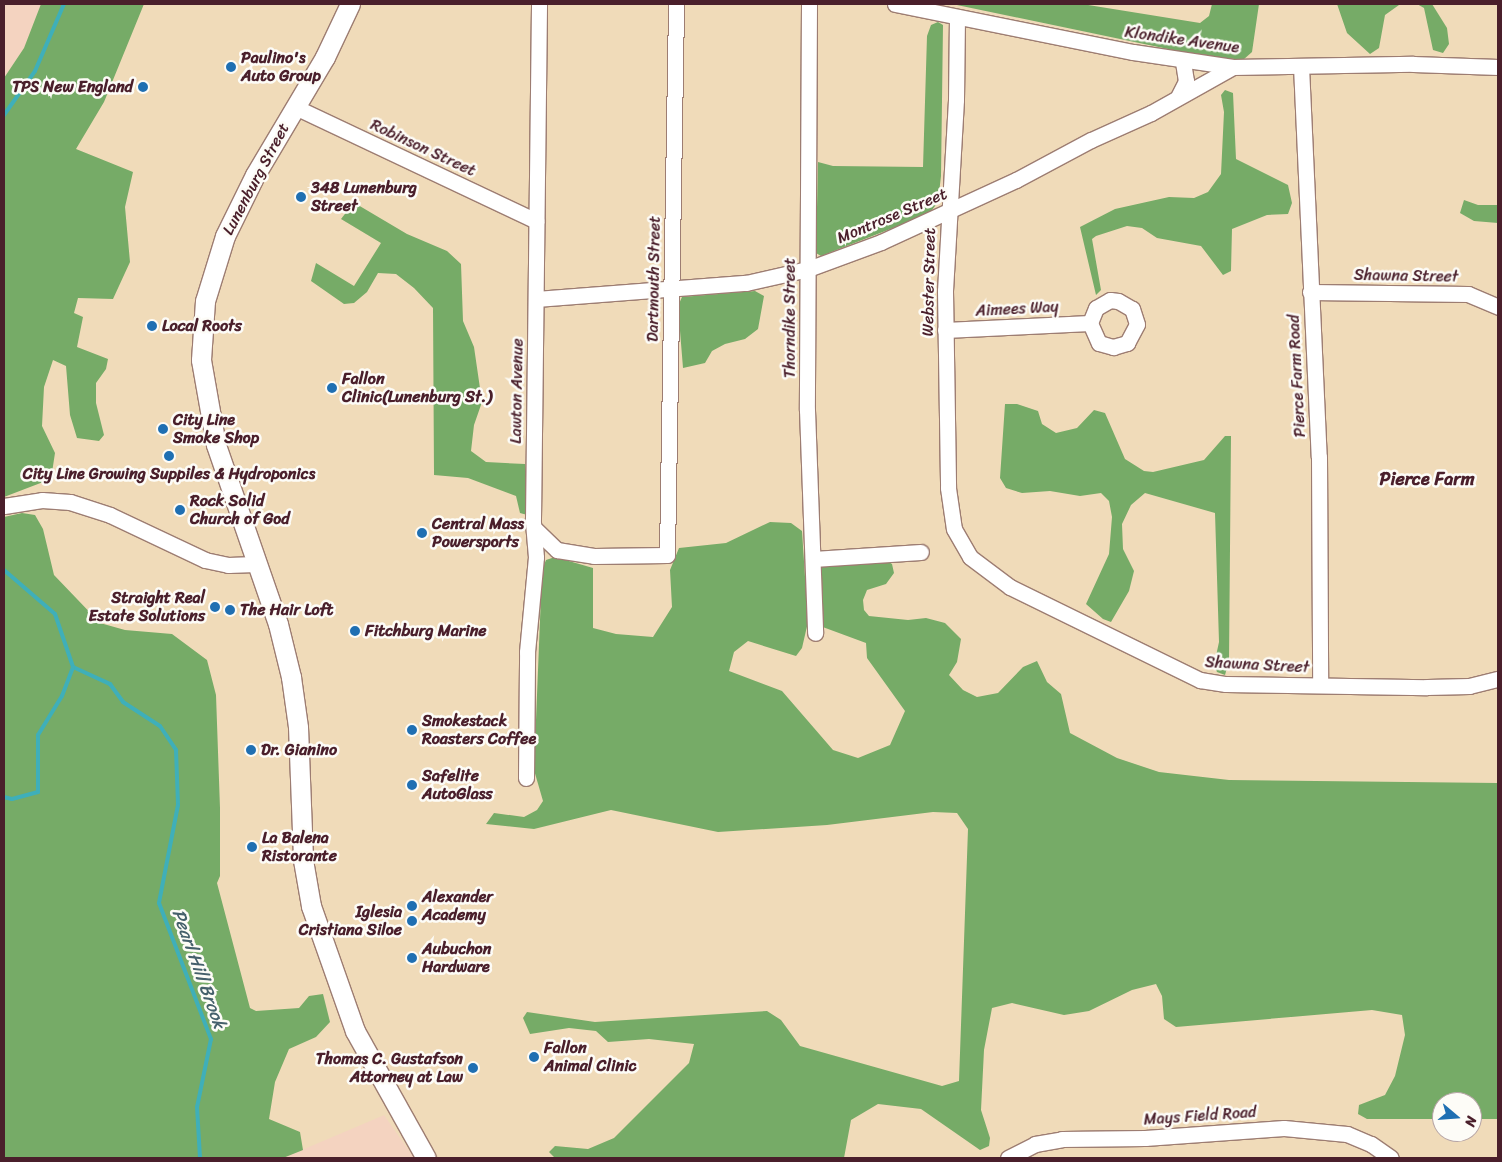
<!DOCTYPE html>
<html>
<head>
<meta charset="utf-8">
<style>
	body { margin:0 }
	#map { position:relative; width:1502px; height:1162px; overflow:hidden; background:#f0dbb9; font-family:Sriracha,sans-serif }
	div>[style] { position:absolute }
	.built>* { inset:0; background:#f4d3c0 }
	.forest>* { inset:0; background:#76ab67 }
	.stream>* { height:4px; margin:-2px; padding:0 2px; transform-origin:2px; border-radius:2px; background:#3fafb9 }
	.roads { filter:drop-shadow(1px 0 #9d7d72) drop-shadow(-1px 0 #9d7d72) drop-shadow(0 1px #9d7d72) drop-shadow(0 -1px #9d7d72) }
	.minor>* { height:15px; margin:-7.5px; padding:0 7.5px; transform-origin:7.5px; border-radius:7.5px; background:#fff }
	.major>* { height:19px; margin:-9.5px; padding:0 9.5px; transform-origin:9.5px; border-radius:9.5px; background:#fff }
	.dots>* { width:14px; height:14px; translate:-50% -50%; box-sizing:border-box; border:2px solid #fdfcf7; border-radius:50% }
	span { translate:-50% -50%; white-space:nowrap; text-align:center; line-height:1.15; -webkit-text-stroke:5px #fdfcf7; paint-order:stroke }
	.street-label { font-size:16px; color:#4a1f2b }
	.poi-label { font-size:16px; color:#4a1f2b; font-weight:700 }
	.left { translate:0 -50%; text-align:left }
	.right { translate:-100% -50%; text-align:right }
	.neighbourhood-label { font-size:18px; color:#4a1f2b; font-weight:700 }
	.water-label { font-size:18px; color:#45606b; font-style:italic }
	.frame { position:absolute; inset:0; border:5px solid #4a1f2b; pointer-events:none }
	.north { position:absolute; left:1432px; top:1092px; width:50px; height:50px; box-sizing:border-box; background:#fdfcf7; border:1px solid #b5a4a5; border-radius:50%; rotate:108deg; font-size:14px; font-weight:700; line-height:20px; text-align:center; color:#4a1f2b }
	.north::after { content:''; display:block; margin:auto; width:18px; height:22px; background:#1f6fb2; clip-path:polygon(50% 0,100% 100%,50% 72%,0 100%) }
</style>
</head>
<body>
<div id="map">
	<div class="built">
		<div style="clip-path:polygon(4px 4px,41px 4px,24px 48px,4px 78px)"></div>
		<div style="clip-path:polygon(384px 1115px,414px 1158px,283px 1158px,382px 1116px)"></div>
	</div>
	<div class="forest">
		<div style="clip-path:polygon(41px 4px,144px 4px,104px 102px,76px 149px,133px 172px,125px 207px,130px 262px,113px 299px,78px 298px,74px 313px,83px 317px,77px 347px,108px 359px,106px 369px,96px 383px,96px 403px,104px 435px,99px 441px,77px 438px,70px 415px,66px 366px,53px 360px,44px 387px,42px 426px,55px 453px,51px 479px,4px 497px,4px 78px,24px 48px)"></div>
		<div style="clip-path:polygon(952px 4px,1082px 4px,1200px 23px,1209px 16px,1212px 4px,1259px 4px,1252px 52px,1243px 60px,1192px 54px)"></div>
		<div style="clip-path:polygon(1337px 4px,1432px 4px,1447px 28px,1449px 44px,1443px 53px,1433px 50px,1424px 8px,1417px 4px,1399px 5px,1385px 15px,1379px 48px,1370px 54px,1347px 33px)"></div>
		<div style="clip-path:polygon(938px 22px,943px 25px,941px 176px,938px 202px,929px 214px,821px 256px,816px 253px,818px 162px,833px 166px,923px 167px,927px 36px,931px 25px)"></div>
		<div style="clip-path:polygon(1225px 90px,1233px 93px,1236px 159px,1288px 185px,1292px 203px,1288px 214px,1267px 215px,1232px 229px,1231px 271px,1223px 275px,1201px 246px,1157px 238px,1142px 228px,1127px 226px,1096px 236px,1092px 239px,1101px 290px,1096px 295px,1080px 227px,1115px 209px,1169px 197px,1194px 198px,1208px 192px,1221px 174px,1224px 112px,1221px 95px)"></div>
		<div style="clip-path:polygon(1464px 200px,1478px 205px,1498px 205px,1498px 223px,1474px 221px,1460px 213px)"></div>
		<div style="clip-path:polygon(358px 205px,407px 234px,447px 251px,461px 264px,463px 321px,474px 347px,482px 402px,474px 425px,471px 451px,486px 462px,525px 464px,531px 516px,520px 513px,516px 496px,468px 478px,434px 475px,433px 308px,414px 288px,396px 274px,378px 273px,367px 292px,354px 303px,344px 304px,311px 281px,316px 263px,354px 286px,381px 243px,341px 219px,348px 210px)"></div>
		<div style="clip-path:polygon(755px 291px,764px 296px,758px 329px,745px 339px,725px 344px,712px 351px,705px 363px,683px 368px,678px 306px,682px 297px)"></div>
		<div style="clip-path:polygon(1005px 404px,1017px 404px,1038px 411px,1042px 424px,1056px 433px,1077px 428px,1094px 410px,1105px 413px,1125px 459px,1144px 471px,1153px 472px,1204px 460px,1225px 436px,1231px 436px,1229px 661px,1225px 675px,1217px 672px,1214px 665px,1219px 642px,1215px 513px,1145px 493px,1131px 505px,1122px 524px,1123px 549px,1134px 571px,1129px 591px,1111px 622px,1103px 619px,1086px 604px,1109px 554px,1112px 517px,1109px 501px,1101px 493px,1080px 496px,1050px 491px,1022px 493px,1006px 488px,1000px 478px)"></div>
		<div style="clip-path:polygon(22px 513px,35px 515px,43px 529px,54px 575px,100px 623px,125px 630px,172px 634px,207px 660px,216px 695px,220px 808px,220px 876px,217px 883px,250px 1008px,256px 1011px,299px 1008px,309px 996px,323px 994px,330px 1022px,316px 1037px,289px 1049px,275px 1082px,269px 1119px,300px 1132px,303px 1150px,283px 1158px,4px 1158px,4px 517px)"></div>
		<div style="clip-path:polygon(770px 522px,791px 523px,802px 531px,808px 622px,802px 648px,796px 656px,748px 641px,734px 652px,729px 671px,782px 691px,833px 750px,858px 758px,890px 745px,905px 711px,867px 658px,866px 643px,820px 626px,820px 563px,884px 559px,892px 564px,894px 573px,886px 584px,867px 590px,863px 600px,864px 610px,869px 616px,908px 620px,926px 618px,945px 623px,961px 639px,957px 662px,949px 675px,963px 690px,977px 697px,998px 693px,1023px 667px,1037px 661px,1047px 682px,1061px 694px,1070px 733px,1117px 758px,1159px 772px,1229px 780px,1498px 783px,1498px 1119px,1472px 1119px,1472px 1102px,1442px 1102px,1442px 1119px,1367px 1119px,1358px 1114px,1359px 1105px,1385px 1095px,1395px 1076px,1405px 1035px,1402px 1015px,1372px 1010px,1176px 1027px,1164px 1019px,1162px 996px,1156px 984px,1132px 990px,1089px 1011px,1064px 1015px,1012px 1003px,992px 1008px,984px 1050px,981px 1110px,990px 1138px,989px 1146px,980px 1150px,921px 1109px,878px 1104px,851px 1120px,844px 1158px,555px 1158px,549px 1152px,555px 1146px,588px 1149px,614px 1138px,689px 1063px,694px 1044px,649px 1039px,608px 1042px,596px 1031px,569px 1028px,530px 1034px,523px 1018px,527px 1012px,595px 1022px,767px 1011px,781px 1020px,800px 1046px,942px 1086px,959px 1081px,968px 829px,957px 813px,933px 812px,827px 825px,718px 832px,611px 810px,534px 829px,486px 824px,494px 813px,524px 817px,537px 810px,543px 801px,534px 770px,542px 570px,546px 560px,555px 557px,593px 568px,593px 628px,616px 634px,653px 637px,672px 607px,670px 570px,679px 548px,726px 543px)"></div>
	</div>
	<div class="stream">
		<div style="left:4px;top:115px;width:54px;rotate:-54.8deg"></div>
		<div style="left:35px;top:71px;width:73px;rotate:-66.6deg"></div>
		<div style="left:4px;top:570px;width:67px;rotate:40.8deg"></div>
		<div style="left:55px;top:614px;width:56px;rotate:71.2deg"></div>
		<div style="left:73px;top:667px;width:41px;rotate:24.7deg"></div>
		<div style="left:110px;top:684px;width:22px;rotate:54deg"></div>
		<div style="left:123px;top:702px;width:44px;rotate:33deg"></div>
		<div style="left:160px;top:726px;width:29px;rotate:56deg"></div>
		<div style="left:176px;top:750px;width:55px;rotate:87.9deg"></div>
		<div style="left:178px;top:805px;width:100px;rotate:101deg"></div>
		<div style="left:159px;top:903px;width:146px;rotate:69.1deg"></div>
		<div style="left:211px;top:1039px;width:69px;rotate:101.6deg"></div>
		<div style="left:197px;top:1107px;width:51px;rotate:86.6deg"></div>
		<div style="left:4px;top:797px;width:8px;rotate:14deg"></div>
		<div style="left:12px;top:799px;width:27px;rotate:-15deg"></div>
		<div style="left:38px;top:792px;width:57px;rotate:-90deg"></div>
		<div style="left:38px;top:735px;width:46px;rotate:-58.4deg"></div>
		<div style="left:62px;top:696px;width:31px;rotate:-69deg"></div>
	</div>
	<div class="roads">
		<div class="minor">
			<div style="left:809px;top:4px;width:406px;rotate:90.3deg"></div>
			<div style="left:807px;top:410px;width:223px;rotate:87.9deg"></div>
			<div style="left:895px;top:4px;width:243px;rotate:11.4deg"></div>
			<div style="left:1133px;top:52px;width:101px;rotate:8.5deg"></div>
			<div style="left:1233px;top:67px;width:180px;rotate:-1deg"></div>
			<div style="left:1413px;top:64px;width:85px;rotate:2deg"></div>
			<div style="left:957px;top:17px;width:83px;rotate:90.7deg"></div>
			<div style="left:956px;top:100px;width:191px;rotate:93.3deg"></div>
			<div style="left:945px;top:291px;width:197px;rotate:89.1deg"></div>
			<div style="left:948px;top:488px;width:41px;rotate:81.7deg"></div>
			<div style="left:954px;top:529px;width:32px;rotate:60deg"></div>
			<div style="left:970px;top:557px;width:50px;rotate:36.9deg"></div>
			<div style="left:1010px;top:587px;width:212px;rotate:26.1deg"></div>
			<div style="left:1200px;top:680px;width:26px;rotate:9deg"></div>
			<div style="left:1226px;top:684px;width:201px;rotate:0.9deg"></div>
			<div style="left:1427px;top:687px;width:42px;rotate:-1.4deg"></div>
			<div style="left:1469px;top:686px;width:30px;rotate:-14deg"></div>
			<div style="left:1301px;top:66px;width:391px;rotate:87.4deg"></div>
			<div style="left:1319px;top:457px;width:228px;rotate:89.7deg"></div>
			<div style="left:1178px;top:97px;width:18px;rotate:-63deg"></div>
			<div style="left:1186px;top:81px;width:19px;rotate:-99deg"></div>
			<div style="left:295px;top:107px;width:267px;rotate:25.3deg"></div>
			<div style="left:1310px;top:292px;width:158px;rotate:0.7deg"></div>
			<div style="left:1468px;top:294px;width:33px;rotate:23deg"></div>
			<div style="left:536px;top:299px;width:211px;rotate:-4.4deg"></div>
			<div style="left:746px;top:283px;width:64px;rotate:-12.7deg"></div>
			<div style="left:808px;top:269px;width:78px;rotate:-20.3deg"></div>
			<div style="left:881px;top:242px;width:149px;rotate:-24.7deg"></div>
			<div style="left:1016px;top:180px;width:85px;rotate:-28.1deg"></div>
			<div style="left:1091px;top:140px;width:66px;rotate:-24.2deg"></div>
			<div style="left:1151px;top:113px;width:94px;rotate:-29.3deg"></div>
			<div style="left:945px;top:330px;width:145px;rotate:-2.8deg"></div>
			<div style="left:1090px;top:323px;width:22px;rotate:66deg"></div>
			<div style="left:1099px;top:343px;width:15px;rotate:16deg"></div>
			<div style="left:1113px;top:347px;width:15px;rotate:-16deg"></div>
			<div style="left:1127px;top:343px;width:21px;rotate:-62deg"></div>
			<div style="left:1137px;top:324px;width:16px;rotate:-108deg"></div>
			<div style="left:1132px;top:309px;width:16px;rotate:-150deg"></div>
			<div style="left:1118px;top:301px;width:8px;rotate:-173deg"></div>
			<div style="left:1110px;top:300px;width:16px;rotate:150deg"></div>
			<div style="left:1096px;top:308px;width:16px;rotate:112deg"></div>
			<div style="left:4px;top:506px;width:38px;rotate:-9deg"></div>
			<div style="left:42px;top:500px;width:28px;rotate:4deg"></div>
			<div style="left:70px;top:502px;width:42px;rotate:18deg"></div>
			<div style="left:110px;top:515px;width:105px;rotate:25.3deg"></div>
			<div style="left:205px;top:560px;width:24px;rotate:12deg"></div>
			<div style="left:228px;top:565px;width:27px;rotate:-2deg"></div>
			<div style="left:534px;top:528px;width:32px;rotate:44deg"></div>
			<div style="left:557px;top:550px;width:37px;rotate:9deg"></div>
			<div style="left:594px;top:556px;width:73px;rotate:-0.8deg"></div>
			<div style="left:667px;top:555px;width:551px;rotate:-89.06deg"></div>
			<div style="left:813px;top:559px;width:108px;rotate:-3.7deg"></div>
			<div style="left:526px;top:778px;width:126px;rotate:-89.5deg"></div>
			<div style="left:527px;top:652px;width:95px;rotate:-84.6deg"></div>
			<div style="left:536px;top:557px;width:38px;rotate:-95deg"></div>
			<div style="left:533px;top:519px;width:515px;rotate:-89.33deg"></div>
			<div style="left:1008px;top:1158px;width:30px;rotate:-27deg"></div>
			<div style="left:1035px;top:1144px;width:27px;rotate:-10deg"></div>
			<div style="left:1062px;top:1139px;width:83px;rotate:-0.7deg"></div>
			<div style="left:1145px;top:1138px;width:139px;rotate:-4.1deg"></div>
			<div style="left:1284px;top:1128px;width:63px;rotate:5.4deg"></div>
			<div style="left:1347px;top:1134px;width:26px;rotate:23deg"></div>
			<div style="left:1371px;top:1144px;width:24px;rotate:35deg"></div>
		</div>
		<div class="major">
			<div style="left:350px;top:4px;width:59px;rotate:115.3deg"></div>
			<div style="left:325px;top:57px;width:137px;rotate:120.7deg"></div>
			<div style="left:255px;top:175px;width:68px;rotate:116.2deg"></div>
			<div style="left:225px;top:236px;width:68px;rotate:107.1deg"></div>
			<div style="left:205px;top:301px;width:59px;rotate:93.9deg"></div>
			<div style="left:201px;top:360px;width:86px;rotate:80deg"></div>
			<div style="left:216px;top:445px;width:189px;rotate:70.9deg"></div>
			<div style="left:278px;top:624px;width:55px;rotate:76.2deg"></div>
			<div style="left:291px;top:677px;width:50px;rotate:82deg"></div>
			<div style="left:298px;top:727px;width:133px;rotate:87.8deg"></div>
			<div style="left:303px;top:860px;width:47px;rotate:80.1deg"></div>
			<div style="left:311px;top:906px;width:133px;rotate:70.6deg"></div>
			<div style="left:355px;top:1031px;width:145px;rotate:60.8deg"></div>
		</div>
	</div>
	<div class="dots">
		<div style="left:231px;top:67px;background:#1f6fb2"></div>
		<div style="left:143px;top:87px;background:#1f6fb2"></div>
		<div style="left:301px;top:197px;background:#1f6fb2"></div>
		<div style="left:152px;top:326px;background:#1f6fb2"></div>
		<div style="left:332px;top:388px;background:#1f6fb2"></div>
		<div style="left:163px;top:429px;background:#1f6fb2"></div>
		<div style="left:169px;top:456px;background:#1f6fb2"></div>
		<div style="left:180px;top:510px;background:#1f6fb2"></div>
		<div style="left:422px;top:533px;background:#1f6fb2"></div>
		<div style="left:215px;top:607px;background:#1f6fb2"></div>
		<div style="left:230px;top:610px;background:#1f6fb2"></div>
		<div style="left:355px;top:631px;background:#1f6fb2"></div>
		<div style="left:412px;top:730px;background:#1f6fb2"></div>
		<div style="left:251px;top:750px;background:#1f6fb2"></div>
		<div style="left:412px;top:785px;background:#1f6fb2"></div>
		<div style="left:252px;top:847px;background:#1f6fb2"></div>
		<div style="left:412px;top:906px;background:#1f6fb2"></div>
		<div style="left:412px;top:921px;background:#1f6fb2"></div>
		<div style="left:412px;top:958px;background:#1f6fb2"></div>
		<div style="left:534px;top:1057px;background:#1f6fb2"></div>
		<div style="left:473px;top:1068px;background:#1f6fb2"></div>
	</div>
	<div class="street-label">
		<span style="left:1182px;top:40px;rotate:8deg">Klondike Avenue</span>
		<span style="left:423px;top:148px;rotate:25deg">Robinson Street</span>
		<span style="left:256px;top:179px;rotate:-62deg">Lunenburg Street</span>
		<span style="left:892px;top:216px;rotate:-23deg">Montrose Street</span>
		<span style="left:1406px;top:276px;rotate:1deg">Shawna Street</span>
		<span style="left:654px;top:279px;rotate:-89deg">Dartmouth Street</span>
		<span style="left:929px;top:282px;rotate:-89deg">Webster Street</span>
		<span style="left:1017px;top:309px;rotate:-3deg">Aimees Way</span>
		<span style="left:790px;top:318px;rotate:-90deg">Thorndike Street</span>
		<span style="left:1297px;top:376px;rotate:-93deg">Pierce Farm Road</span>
		<span style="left:517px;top:391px;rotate:-89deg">Lawton Avenue</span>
		<span style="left:1257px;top:665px;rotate:3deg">Shawna Street</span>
		<span style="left:1200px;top:1116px;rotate:-4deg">Mays Field Road</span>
	</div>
	<div class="poi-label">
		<span class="left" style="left:241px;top:67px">Paulino's<br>Auto Group</span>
		<span class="right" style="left:133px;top:87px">TPS New England</span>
		<span class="left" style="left:311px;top:197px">348 Lunenburg<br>Street</span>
		<span class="left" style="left:162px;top:326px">Local Roots</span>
		<span class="left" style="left:342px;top:388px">Fallon<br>Clinic(Lunenburg St.)</span>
		<span class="left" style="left:173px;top:429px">City Line<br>Smoke Shop</span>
		<span style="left:169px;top:474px">City Line Growing Suppiles &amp; Hydroponics</span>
		<span class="left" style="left:190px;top:510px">Rock Solid<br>Church of God</span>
		<span class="left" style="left:432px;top:533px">Central Mass<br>Powersports</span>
		<span class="right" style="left:205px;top:607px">Straight Real<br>Estate Solutions</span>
		<span class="left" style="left:240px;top:610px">The Hair Loft</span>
		<span class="left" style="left:365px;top:631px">Fitchburg Marine</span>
		<span class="left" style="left:422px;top:730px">Smokestack<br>Roasters Coffee</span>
		<span class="left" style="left:261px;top:750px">Dr. Gianino</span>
		<span class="left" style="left:422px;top:785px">Safelite<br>AutoGlass</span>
		<span class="left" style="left:262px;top:847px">La Balena<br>Ristorante</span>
		<span class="left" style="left:422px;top:906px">Alexander<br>Academy</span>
		<span class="right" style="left:402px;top:921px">Iglesia<br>Cristiana Siloe</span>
		<span class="left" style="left:422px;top:958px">Aubuchon<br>Hardware</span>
		<span class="left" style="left:544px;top:1057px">Fallon<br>Animal Clinic</span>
		<span class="right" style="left:463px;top:1068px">Thomas C. Gustafson<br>Attorney at Law</span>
	</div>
	<div class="neighbourhood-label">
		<span style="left:1427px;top:479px">Pierce Farm</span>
	</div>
	<div class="water-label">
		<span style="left:199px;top:969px;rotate:70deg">Pearl Hill Brook</span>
	</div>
	<div class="frame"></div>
	<div class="north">N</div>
</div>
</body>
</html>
